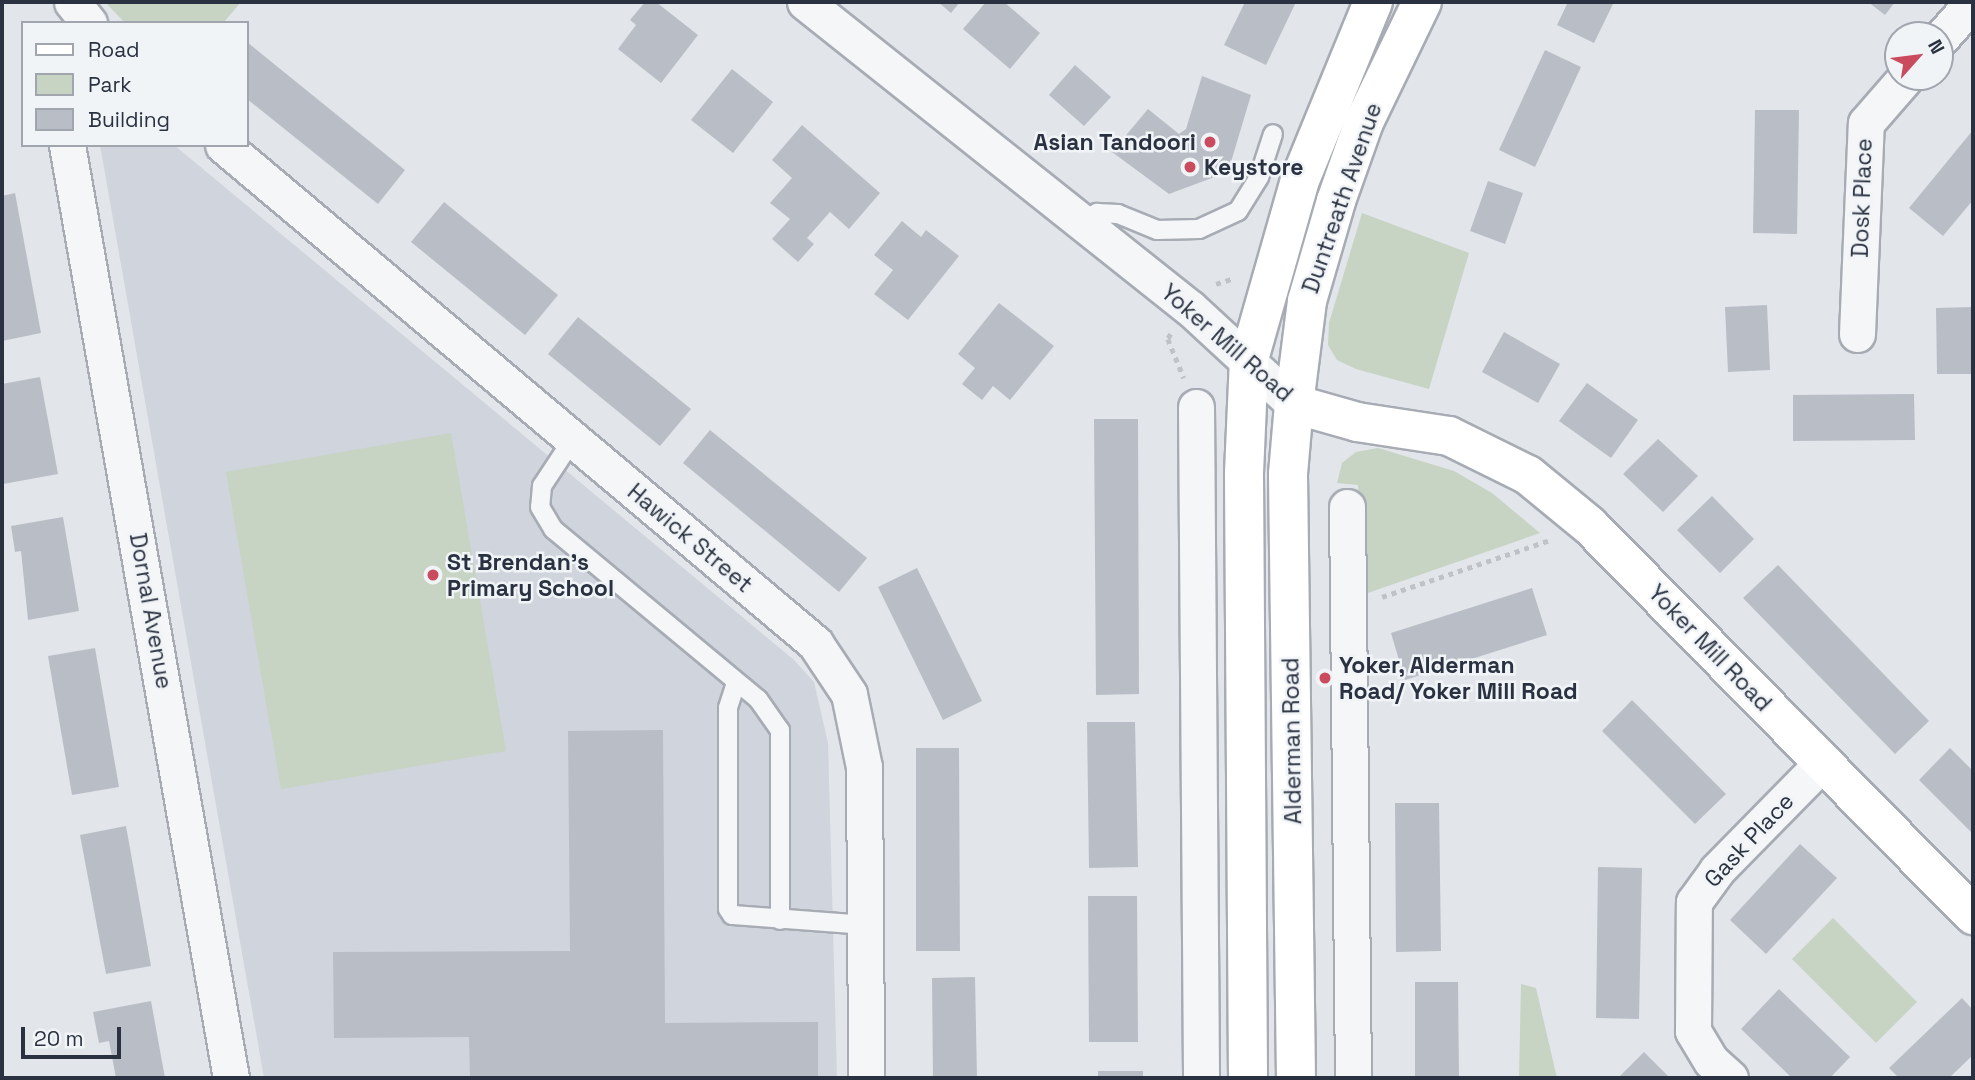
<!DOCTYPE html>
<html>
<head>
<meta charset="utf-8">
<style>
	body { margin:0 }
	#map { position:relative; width:1975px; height:1080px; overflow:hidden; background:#e2e5ea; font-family:"Space Grotesk",sans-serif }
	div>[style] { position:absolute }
	.built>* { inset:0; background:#d0d4dc }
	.green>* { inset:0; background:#c7d3c3 }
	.building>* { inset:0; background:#b9bec6 }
	.path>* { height:4.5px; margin-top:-2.25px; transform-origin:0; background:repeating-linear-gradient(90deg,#bfc3c8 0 5px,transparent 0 10px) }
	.roads { filter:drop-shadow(2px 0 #a7acb4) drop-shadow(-2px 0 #a7acb4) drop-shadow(0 2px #a7acb4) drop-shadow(0 -2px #a7acb4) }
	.lane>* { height:18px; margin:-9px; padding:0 9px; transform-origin:9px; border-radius:9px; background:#f4f6f8 }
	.street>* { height:35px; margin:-17.5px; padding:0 17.5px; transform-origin:17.5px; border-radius:17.5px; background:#f4f6f8 }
	.secondary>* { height:38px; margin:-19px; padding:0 19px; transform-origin:19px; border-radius:19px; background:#fff }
	.dots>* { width:19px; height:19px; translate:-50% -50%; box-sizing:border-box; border:4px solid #f1f4f7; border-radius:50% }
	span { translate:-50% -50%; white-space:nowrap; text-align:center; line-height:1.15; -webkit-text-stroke:5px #f1f4f7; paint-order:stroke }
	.poi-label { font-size:23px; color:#2a3241; font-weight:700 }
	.right { translate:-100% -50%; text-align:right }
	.left { translate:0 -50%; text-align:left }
	.street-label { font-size:23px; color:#2a3241 }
	.frame { position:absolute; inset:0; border:4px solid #2a3241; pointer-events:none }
	.legend { position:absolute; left:21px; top:21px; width:228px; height:126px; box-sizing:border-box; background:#f1f4f7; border:2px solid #a1a6ae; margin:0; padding:9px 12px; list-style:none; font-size:21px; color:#2a3241 }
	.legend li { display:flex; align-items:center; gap:14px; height:35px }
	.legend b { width:35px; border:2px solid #a1a6ae }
	.north { position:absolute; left:1884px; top:21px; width:70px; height:70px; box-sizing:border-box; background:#f1f4f7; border:2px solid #a1a6ae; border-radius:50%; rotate:62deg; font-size:19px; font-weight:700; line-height:28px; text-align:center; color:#2a3241 }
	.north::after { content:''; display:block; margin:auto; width:24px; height:32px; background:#ca4b5e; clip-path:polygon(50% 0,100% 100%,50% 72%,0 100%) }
	.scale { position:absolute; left:21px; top:1027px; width:100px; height:32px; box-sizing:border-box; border:4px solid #2a3241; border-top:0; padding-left:9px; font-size:21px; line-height:24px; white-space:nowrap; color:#2a3241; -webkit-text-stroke:5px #f1f4f7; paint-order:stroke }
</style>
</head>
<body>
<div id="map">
	<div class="built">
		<div style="clip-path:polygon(100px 145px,174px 145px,794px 660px,814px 682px,828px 743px,837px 1078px,264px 1078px)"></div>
	</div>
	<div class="green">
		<div style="clip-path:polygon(105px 2px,241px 2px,223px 23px,125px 23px)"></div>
		<div style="clip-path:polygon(1362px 213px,1469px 253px,1429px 389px,1356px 369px,1337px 360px,1328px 345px,1329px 323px)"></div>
		<div style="clip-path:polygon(451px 433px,506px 751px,281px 789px,226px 472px)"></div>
		<div style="clip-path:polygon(1378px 448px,1454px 471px,1492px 493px,1540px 533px,1362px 595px,1358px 485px,1337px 483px,1342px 463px,1356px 452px)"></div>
		<div style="clip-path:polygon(1833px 918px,1917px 1002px,1876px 1043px,1792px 959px)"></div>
		<div style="clip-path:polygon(1521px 984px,1536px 988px,1557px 1078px,1519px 1078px)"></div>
	</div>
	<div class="building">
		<div style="clip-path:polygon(645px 2px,656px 2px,698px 35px,661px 83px,618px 49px,636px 25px,630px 20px)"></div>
		<div style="clip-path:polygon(938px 2px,960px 2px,951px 13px)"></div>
		<div style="clip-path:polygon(986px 2px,1004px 2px,1040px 33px,1010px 69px,963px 29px)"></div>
		<div style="clip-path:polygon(1245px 2px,1296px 2px,1266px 65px,1224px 45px)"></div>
		<div style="clip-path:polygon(1568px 2px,1614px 2px,1594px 43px,1557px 25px)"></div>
		<div style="clip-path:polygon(1868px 2px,1895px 2px,1885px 15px)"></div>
		<div style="clip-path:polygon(247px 42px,405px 170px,378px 204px,247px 99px)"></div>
		<div style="clip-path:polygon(1545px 50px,1581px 67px,1535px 167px,1499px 150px)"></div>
		<div style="clip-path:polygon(1075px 65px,1111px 97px,1084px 126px,1049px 95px)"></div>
		<div style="clip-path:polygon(732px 69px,773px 102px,733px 153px,691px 120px)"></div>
		<div style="clip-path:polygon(1202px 76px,1251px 95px,1228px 172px,1169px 194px,1112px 152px,1148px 109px,1179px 134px,1186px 129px)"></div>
		<div style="clip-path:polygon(1755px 110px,1799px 110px,1797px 234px,1753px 233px)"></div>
		<div style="clip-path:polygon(802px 125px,880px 193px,849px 229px,830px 212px,807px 238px,814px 244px,798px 262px,772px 239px,790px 219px,770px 203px,792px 178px,772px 160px)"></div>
		<div style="clip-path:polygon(1973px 130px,1973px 200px,1943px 236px,1909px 208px)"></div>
		<div style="clip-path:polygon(1488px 181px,1523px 193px,1505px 244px,1470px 231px)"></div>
		<div style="clip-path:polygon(15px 193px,41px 333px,2px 341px,2px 196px)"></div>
		<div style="clip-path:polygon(444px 202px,558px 295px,525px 335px,411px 242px)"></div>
		<div style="clip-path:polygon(902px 221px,921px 237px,926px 230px,959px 256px,908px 320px,874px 294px,893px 270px,874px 255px)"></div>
		<div style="clip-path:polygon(999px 303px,1054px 346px,1010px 400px,993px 386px,982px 400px,962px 384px,975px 368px,958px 354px)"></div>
		<div style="clip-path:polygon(1767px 305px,1770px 370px,1728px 372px,1725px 307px)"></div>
		<div style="clip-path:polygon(1973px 307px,1973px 374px,1937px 374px,1936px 308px)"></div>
		<div style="clip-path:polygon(578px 317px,691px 409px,660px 446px,548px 354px)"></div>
		<div style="clip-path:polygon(1504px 332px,1560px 364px,1538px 403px,1482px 372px)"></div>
		<div style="clip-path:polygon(40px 377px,58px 474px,3px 484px,2px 384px)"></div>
		<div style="clip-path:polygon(1587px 383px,1638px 420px,1611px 458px,1559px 421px)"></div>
		<div style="clip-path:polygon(1914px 394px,1915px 440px,1793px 441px,1793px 395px)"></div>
		<div style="clip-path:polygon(1094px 419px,1138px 419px,1139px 694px,1096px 695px)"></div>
		<div style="clip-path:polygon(710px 430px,867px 558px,839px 592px,683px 463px)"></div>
		<div style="clip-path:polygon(1658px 439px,1698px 476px,1663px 512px,1623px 474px)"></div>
		<div style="clip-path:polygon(1712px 496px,1754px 539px,1720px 573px,1677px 530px)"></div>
		<div style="clip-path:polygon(63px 517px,79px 611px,28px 620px,21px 551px,15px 552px,11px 526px)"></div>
		<div style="clip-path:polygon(1778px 565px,1929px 721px,1895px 754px,1743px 598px)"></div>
		<div style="clip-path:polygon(917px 568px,982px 701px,943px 720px,878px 587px)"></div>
		<div style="clip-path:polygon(1532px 588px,1547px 635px,1405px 680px,1391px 633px)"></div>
		<div style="clip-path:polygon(95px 648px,119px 787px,72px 795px,48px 656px)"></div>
		<div style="clip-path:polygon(1632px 700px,1726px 794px,1695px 824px,1602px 731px)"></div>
		<div style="clip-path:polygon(1087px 722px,1135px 722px,1138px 867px,1089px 868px)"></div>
		<div style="clip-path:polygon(663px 730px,665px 1023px,818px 1022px,818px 1078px,470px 1078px,469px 1037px,334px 1038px,333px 952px,570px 951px,568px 731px)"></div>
		<div style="clip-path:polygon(916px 748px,959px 748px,960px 951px,916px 951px)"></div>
		<div style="clip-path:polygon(1950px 748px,1973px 771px,1973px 834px,1919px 780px)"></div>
		<div style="clip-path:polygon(1395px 803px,1439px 803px,1441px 951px,1396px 952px)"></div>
		<div style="clip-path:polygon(126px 826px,151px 966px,106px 974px,80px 835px)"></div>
		<div style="clip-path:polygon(1800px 844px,1837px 878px,1766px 954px,1730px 920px)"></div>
		<div style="clip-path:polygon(1598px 867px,1642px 868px,1639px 1019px,1596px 1018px)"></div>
		<div style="clip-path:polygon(1088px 896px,1137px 896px,1138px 1042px,1089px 1042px)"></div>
		<div style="clip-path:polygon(975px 977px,977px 1078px,933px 1078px,932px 978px)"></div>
		<div style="clip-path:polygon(1415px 982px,1458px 982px,1459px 1078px,1415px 1078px)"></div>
		<div style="clip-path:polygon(1779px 989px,1850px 1057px,1830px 1078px,1792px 1078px,1741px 1029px)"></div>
		<div style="clip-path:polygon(1962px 998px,1973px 1010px,1973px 1055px,1949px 1078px,1899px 1078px,1889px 1068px)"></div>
		<div style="clip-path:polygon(151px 1001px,165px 1078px,116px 1078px,109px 1041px,99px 1043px,93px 1012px)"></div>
		<div style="clip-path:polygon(1644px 1052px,1670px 1078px,1618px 1078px)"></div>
		<div style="clip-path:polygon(1098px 1071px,1143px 1071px,1143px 1078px,1098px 1078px)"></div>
	</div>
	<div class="path">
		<div style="left:1216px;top:284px;width:19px;rotate:-18deg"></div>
		<div style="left:1171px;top:334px;width:6px;rotate:121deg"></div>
		<div style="left:1168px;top:339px;width:42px;rotate:67.7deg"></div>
		<div style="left:1382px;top:597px;width:177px;rotate:-18.7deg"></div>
	</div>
	<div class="roads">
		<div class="lane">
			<div style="left:1083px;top:222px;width:17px;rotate:-33deg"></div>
			<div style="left:1097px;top:213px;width:21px;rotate:3deg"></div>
			<div style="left:1118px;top:214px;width:42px;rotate:22.3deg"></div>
			<div style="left:1157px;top:230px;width:42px;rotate:-1.4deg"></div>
			<div style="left:1199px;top:229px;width:43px;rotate:-24.8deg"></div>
			<div style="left:1238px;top:211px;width:40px;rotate:-58deg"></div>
			<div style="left:1259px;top:177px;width:45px;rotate:-72deg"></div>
			<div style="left:573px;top:439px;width:56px;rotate:123.4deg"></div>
			<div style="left:542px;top:486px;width:21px;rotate:95deg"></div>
			<div style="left:540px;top:507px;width:26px;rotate:59deg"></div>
			<div style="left:553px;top:529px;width:266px;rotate:39.7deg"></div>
			<div style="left:758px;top:699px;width:38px;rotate:55deg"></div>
			<div style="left:780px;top:730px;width:190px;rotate:90deg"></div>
			<div style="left:736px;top:683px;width:26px;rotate:108deg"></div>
			<div style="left:728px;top:708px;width:201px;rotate:90deg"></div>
			<div style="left:728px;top:909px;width:7px;rotate:56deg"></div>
			<div style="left:732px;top:915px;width:132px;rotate:4.3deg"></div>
		</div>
		<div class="street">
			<div style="left:72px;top:2px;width:27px;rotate:51deg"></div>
			<div style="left:805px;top:2px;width:492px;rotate:38.5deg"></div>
			<div style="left:1190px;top:308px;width:142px;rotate:42.7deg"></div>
			<div style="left:1940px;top:39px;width:50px;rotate:-48.3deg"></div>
			<div style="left:67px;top:145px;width:947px;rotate:80.03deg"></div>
			<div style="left:223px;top:145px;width:774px;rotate:40.07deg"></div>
			<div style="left:815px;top:643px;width:61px;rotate:56.3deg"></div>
			<div style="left:849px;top:694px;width:75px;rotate:78.4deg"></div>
			<div style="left:864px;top:767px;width:311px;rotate:89.6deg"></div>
			<div style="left:1857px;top:334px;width:211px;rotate:-87.6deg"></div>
			<div style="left:1866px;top:123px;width:61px;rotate:-49deg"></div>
			<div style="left:1196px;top:407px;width:671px;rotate:89.57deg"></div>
			<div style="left:1347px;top:507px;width:571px;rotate:89.4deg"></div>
			<div style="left:1730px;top:1078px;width:25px;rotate:-138deg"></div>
			<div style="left:1711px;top:1061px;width:35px;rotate:-121deg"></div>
			<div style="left:1693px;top:1031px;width:129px;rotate:-89.6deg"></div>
			<div style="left:1694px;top:902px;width:39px;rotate:-54deg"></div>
			<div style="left:1717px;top:870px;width:150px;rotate:-45.5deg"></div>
		</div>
		<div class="secondary">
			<div style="left:1294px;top:404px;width:66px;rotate:15.9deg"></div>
			<div style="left:1357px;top:422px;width:93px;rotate:8.7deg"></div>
			<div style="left:1449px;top:436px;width:88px;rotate:26.3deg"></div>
			<div style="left:1528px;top:475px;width:80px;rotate:39.4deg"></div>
			<div style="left:1590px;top:526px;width:546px;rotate:45.45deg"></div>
			<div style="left:1248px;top:1078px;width:605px;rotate:-90.38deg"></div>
			<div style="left:1244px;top:473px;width:114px;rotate:-87.5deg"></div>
			<div style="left:1249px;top:359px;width:186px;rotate:-74.1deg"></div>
			<div style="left:1300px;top:180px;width:192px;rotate:-67.7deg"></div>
			<div style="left:1296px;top:1078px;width:604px;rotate:-90.76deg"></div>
			<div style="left:1288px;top:474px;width:70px;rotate:-85.1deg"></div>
			<div style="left:1294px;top:404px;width:104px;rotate:-82.8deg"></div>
			<div style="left:1307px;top:301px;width:104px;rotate:-73.8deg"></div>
			<div style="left:1336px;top:201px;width:84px;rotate:-70.5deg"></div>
			<div style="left:1364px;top:122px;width:133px;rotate:-64.2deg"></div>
		</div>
	</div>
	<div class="dots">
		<div style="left:1210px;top:142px;background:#ca4b5e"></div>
		<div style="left:1190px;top:167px;background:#ca4b5e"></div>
		<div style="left:433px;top:575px;background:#ca4b5e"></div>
		<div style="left:1325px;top:678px;background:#ca4b5e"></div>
	</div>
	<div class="poi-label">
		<span class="right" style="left:1196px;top:142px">Asian Tandoori</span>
		<span class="left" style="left:1204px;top:167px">Keystore</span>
		<span class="left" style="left:447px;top:575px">St Brendan's<br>Primary School</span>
		<span class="left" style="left:1339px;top:678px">Yoker, Alderman<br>Road/ Yoker Mill Road</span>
	</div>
	<div class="street-label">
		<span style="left:1342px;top:198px;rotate:-71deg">Duntreath Avenue</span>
		<span style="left:1862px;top:198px;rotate:-88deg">Dosk Place</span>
		<span style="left:1227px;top:343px;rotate:41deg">Yoker Mill Road</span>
		<span style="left:690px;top:538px;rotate:40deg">Hawick Street</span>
		<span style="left:151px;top:611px;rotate:80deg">Dornal Avenue</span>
		<span style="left:1710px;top:648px;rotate:46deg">Yoker Mill Road</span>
		<span style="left:1292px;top:741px;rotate:-91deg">Alderman Road</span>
		<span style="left:1749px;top:840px;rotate:-47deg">Gask Place</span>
	</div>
	<div class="frame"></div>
	<ul class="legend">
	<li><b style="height:9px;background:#fff"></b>Road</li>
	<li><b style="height:19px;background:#c7d3c3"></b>Park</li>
	<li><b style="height:19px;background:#b9bec6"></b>Building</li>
	</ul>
	<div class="north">N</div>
	<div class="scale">20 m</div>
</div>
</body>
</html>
